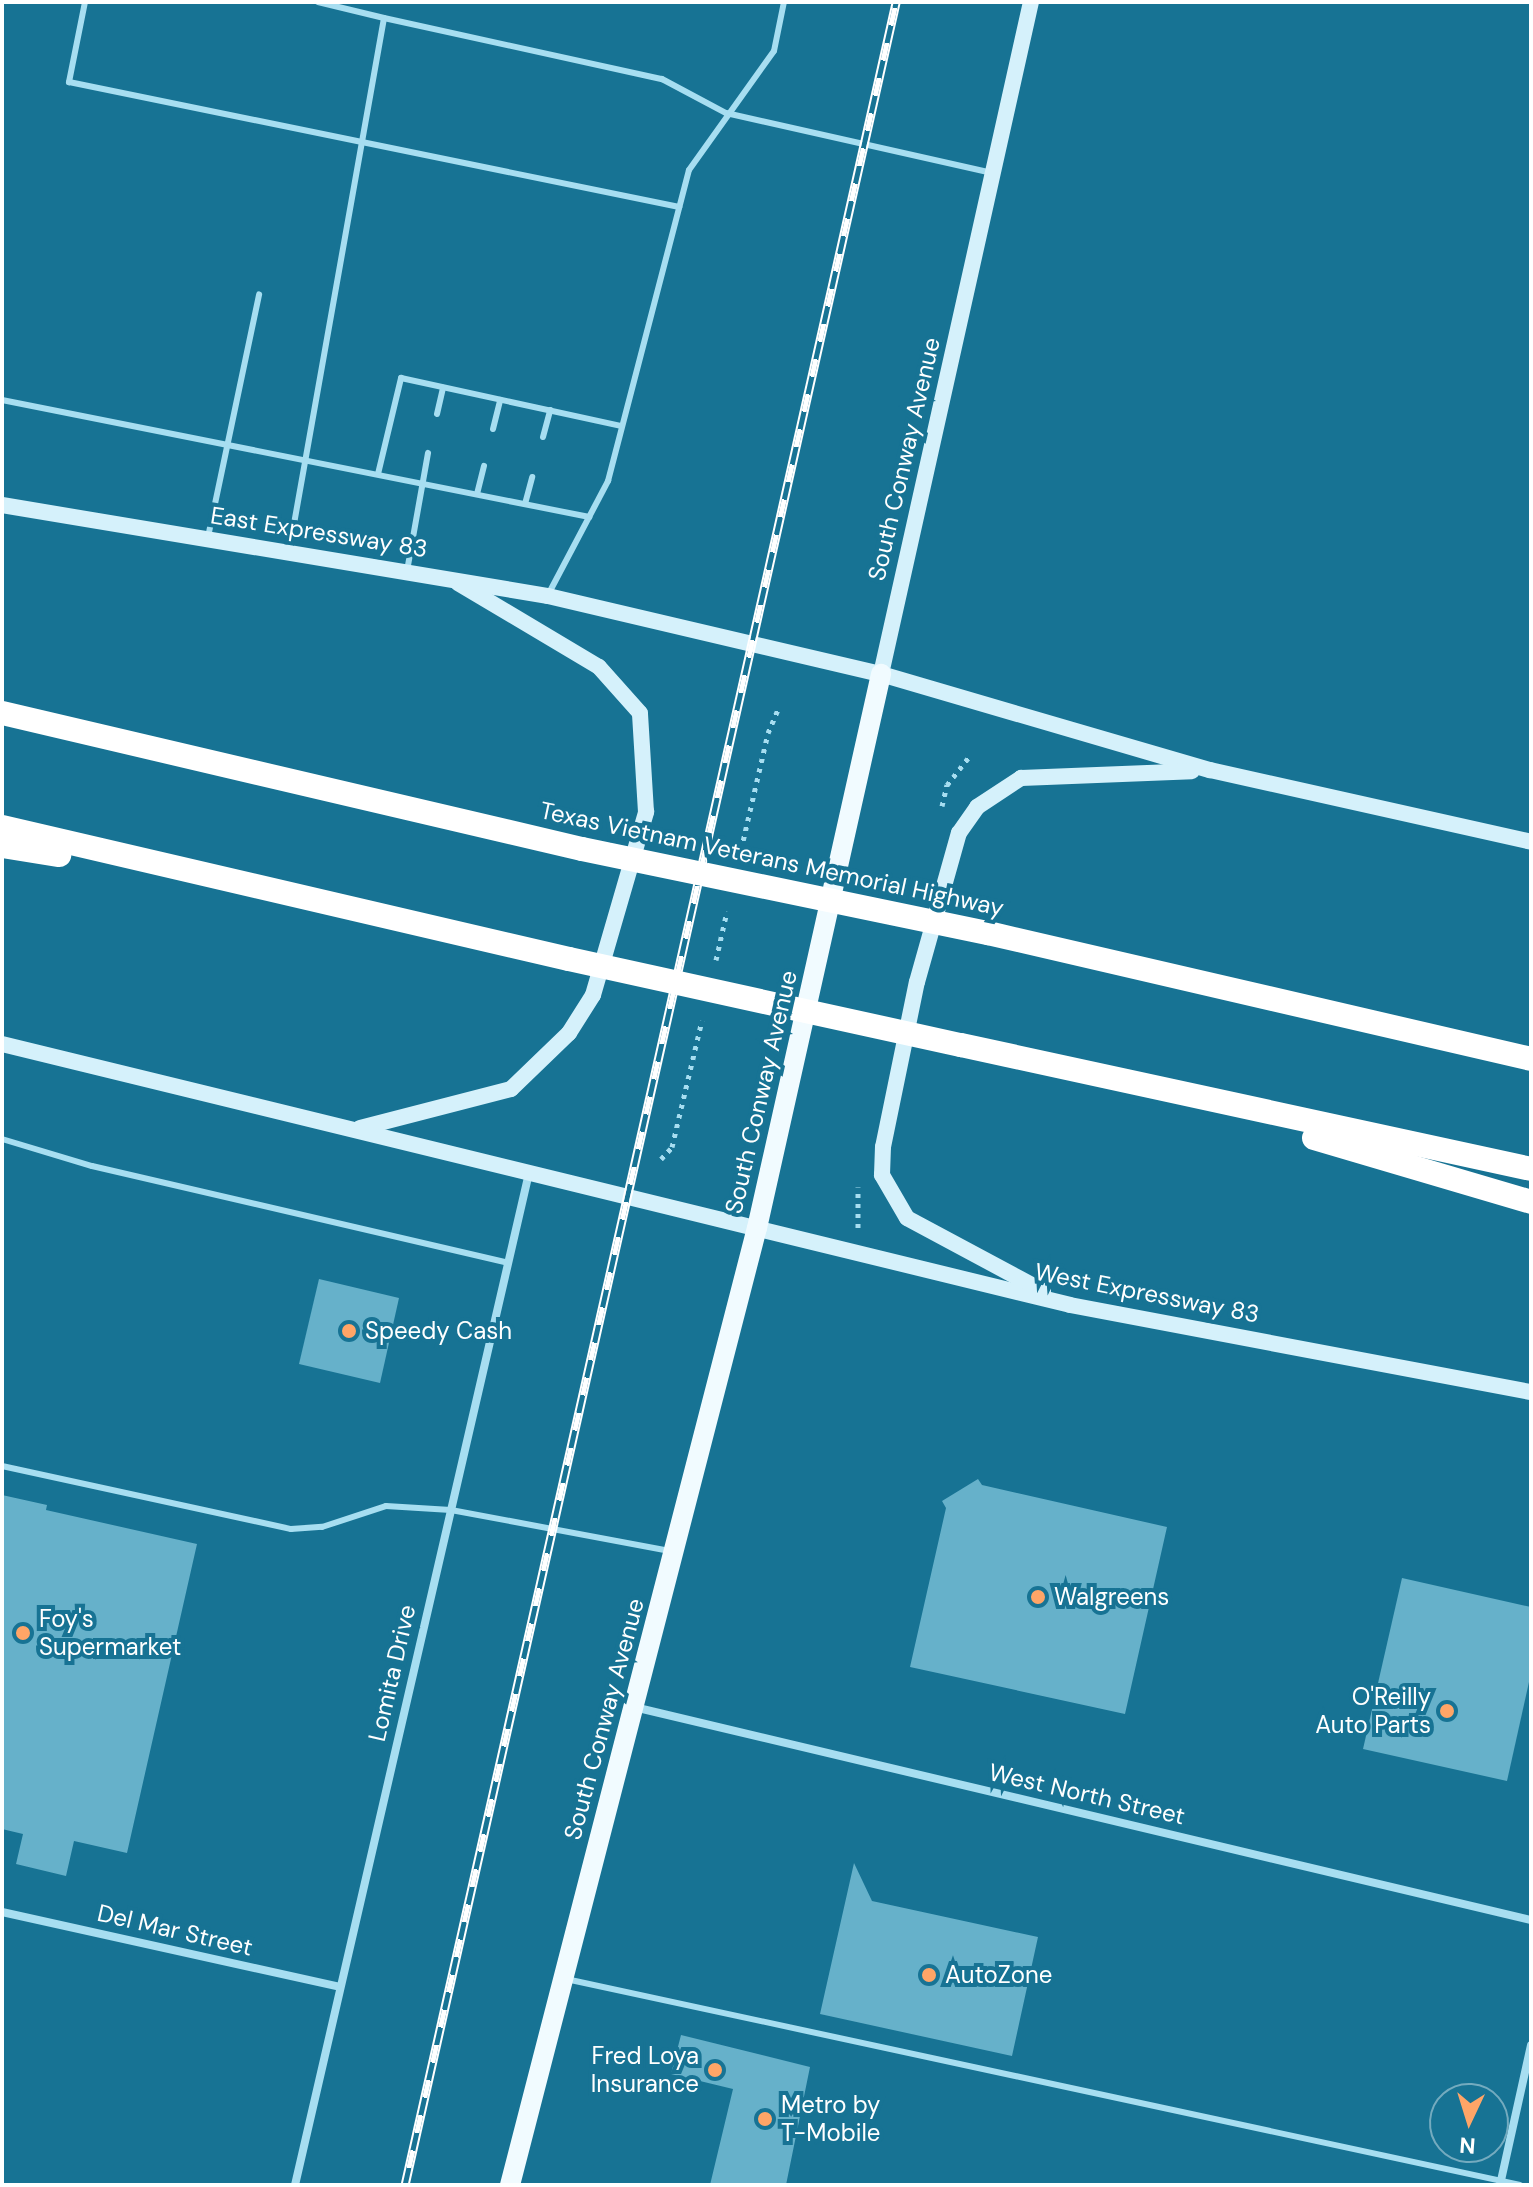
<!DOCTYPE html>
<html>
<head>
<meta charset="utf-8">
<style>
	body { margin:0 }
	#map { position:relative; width:1533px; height:2187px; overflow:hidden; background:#177394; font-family:"DM Sans",sans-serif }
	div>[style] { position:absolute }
	.building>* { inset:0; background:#66b1ca }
	.path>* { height:5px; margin-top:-2.5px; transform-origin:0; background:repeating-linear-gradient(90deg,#a7def1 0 4px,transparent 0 10px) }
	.service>* { height:6px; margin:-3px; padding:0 3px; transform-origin:3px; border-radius:3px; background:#a7def1 }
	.minor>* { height:8px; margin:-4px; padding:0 4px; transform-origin:4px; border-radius:4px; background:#a7def1 }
	.secondary>* { height:16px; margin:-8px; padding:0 8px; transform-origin:8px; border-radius:8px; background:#d5f1fb }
	.primary>* { height:20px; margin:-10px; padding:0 10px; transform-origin:10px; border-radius:10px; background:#f1fbff }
	.motorway>* { height:24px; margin:-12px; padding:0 12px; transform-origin:12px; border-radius:12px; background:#fff }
	.rail>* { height:9px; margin-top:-4.5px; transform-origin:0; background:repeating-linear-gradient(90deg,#177394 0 18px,#fff 0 36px); box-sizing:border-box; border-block:2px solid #fff }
	.motorway-bridge>* { height:24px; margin:-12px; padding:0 12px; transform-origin:12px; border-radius:12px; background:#fff }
	.dots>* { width:22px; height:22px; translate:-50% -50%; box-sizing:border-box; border:4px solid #177394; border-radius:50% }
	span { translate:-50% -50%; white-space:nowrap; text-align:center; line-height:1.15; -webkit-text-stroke:8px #177394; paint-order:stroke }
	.street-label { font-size:24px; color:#fff }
	.poi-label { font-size:24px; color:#fff }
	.left { translate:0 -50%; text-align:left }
	.right { translate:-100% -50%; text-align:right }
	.frame { position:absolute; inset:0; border:4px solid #fff; pointer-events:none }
	.north { position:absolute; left:1429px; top:2083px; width:80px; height:80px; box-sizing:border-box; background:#177394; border:2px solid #74abbf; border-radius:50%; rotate:184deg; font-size:22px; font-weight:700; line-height:32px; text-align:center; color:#fff }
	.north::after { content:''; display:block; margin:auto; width:28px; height:36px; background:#ffa567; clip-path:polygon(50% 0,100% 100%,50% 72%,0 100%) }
</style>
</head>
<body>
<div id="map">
	<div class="building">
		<div style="clip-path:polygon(319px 1279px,399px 1298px,380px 1383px,299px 1364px)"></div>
		<div style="clip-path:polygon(978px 1479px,982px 1485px,1167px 1527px,1125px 1714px,910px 1667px,946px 1508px,942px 1501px)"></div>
		<div style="clip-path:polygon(2px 1495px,47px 1505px,46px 1510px,197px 1544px,127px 1853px,74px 1841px,66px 1876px,16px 1864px,23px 1834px,2px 1829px)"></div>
		<div style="clip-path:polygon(1402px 1578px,1531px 1607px,1531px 1673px,1507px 1781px,1363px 1749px)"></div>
		<div style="clip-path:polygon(854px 1863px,872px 1901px,1038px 1937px,1012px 2056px,820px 2014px)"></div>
		<div style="clip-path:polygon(681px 2035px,810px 2067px,786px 2185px,710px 2185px,733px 2089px,671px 2074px)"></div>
	</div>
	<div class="path">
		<div style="left:942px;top:806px;width:22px;rotate:-77deg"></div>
		<div style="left:947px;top:785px;width:37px;rotate:-52deg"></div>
		<div style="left:741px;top:850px;width:120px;rotate:-77deg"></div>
		<div style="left:768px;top:733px;width:26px;rotate:-67deg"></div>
		<div style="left:716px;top:960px;width:50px;rotate:-77.3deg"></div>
		<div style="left:661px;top:1159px;width:16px;rotate:-47deg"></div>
		<div style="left:672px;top:1147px;width:130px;rotate:-76.7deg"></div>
		<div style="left:858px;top:1228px;width:41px;rotate:-90deg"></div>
	</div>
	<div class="service">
		<div style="left:85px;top:2px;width:82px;rotate:101.3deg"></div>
		<div style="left:69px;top:82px;width:623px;rotate:11.58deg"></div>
		<div style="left:318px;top:2px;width:68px;rotate:13.6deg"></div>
		<div style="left:2px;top:400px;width:599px;rotate:11.27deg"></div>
		<div style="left:437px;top:414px;width:27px;rotate:-77deg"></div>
		<div style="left:493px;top:429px;width:30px;rotate:-76deg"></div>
		<div style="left:543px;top:437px;width:28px;rotate:-75deg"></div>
		<div style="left:378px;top:474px;width:99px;rotate:-76.5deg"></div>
		<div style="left:401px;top:378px;width:226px;rotate:12.3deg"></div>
		<div style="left:477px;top:494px;width:29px;rotate:-76deg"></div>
		<div style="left:525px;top:504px;width:28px;rotate:-75deg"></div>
		<div style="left:208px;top:537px;width:248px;rotate:-78.1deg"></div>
		<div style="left:289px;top:552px;width:542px;rotate:-79.91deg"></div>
		<div style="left:384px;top:18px;width:285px;rotate:12.4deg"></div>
		<div style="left:662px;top:79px;width:72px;rotate:28deg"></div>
		<div style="left:726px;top:113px;width:273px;rotate:12.7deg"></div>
		<div style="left:407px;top:571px;width:120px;rotate:-79.9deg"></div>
		<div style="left:549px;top:593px;width:127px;rotate:-62.2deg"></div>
		<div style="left:608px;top:481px;width:321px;rotate:-75.4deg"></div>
		<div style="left:689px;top:170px;width:146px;rotate:-54.5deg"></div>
		<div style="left:774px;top:51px;width:50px;rotate:-78.5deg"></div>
		<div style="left:2px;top:1139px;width:94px;rotate:16.7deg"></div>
		<div style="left:92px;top:1166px;width:427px;rotate:13.1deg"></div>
		<div style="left:2px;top:1466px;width:296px;rotate:12.3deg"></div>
		<div style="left:291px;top:1529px;width:31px;rotate:-4deg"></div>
		<div style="left:322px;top:1527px;width:67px;rotate:-18.2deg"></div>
		<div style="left:386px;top:1506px;width:65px;rotate:3.5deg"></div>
		<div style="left:451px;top:1510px;width:224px;rotate:10.6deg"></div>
		<div style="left:566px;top:1979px;width:976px;rotate:12.18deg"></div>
	</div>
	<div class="minor">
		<div style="left:634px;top:1707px;width:922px;rotate:13.36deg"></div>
		<div style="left:2px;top:1912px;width:345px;rotate:12.5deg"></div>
		<div style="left:295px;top:2185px;width:1039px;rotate:-76.98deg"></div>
		<div style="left:1500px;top:2185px;width:143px;rotate:-77.5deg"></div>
	</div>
	<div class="secondary">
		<div style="left:2px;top:505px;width:554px;rotate:9.46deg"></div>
		<div style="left:548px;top:596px;width:342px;rotate:13.2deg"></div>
		<div style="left:881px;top:674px;width:343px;rotate:16.3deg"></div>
		<div style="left:1210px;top:770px;width:329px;rotate:12.6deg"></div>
		<div style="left:881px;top:674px;width:689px;rotate:-77.42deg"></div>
		<div style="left:2px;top:1044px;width:1099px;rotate:13.73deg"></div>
		<div style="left:1070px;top:1305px;width:469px;rotate:10.7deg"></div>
		<div style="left:360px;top:1128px;width:156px;rotate:-14.5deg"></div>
		<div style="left:511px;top:1089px;width:81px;rotate:-44deg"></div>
		<div style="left:569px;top:1033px;width:45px;rotate:-57.7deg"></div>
		<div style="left:593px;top:995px;width:191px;rotate:-73.8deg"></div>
		<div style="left:646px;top:812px;width:99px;rotate:-93.5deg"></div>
		<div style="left:640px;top:713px;width:62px;rotate:-131.7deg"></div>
		<div style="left:599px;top:667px;width:164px;rotate:-149.2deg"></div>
		<div style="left:1043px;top:1291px;width:154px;rotate:-151.8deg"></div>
		<div style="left:907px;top:1218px;width:50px;rotate:-120.2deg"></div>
		<div style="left:882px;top:1175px;width:28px;rotate:-88deg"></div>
		<div style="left:883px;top:1147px;width:168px;rotate:-78.4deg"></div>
		<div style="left:917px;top:982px;width:155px;rotate:-74.3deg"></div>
		<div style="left:959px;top:833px;width:32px;rotate:-55deg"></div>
		<div style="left:977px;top:807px;width:53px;rotate:-33.4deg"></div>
		<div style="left:1021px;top:778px;width:171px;rotate:-2.3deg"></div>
	</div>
	<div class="primary">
		<div style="left:510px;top:2185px;width:988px;rotate:-75.53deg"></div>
		<div style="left:757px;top:1228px;width:568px;rotate:-77.38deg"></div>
	</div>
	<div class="motorway">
		<div style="left:2px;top:713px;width:596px;rotate:13.2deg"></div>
		<div style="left:2px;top:827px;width:582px;rotate:13.11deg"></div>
		<div style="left:2px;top:846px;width:58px;rotate:9deg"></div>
		<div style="left:988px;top:933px;width:557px;rotate:13.06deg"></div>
		<div style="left:961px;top:1045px;width:583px;rotate:12.27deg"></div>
		<div style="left:1314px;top:1138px;width:226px;rotate:16.4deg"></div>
	</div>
	<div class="rail">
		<div style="left:405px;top:2185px;width:2238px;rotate:-77.32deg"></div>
	</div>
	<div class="motorway-bridge">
		<div style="left:582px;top:849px;width:415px;rotate:11.7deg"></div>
		<div style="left:569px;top:959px;width:401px;rotate:12.4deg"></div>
	</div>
	<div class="dots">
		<div style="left:349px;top:1331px;background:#ffa567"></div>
		<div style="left:1038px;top:1597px;background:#ffa567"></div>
		<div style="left:23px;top:1633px;background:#ffa567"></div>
		<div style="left:1447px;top:1711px;background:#ffa567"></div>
		<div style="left:929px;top:1975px;background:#ffa567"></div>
		<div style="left:715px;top:2070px;background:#ffa567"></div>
		<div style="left:765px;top:2119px;background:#ffa567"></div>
	</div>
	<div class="street-label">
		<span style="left:904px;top:459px;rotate:-77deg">South Conway Avenue</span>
		<span style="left:319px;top:532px;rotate:9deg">East Expressway 83</span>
		<span style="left:772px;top:859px;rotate:12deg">Texas Vietnam Veterans Memorial Highway</span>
		<span style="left:761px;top:1092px;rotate:-77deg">South Conway Avenue</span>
		<span style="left:1147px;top:1293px;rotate:11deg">West Expressway 83</span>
		<span style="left:392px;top:1673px;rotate:-77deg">Lomita Drive</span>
		<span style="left:604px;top:1719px;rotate:-75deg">South Conway Avenue</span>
		<span style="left:1087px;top:1794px;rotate:13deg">West North Street</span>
		<span style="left:175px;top:1930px;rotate:13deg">Del Mar Street</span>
	</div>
	<div class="poi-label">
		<span class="left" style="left:365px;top:1331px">Speedy Cash</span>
		<span class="left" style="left:1054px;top:1597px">Walgreens</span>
		<span class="left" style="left:39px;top:1633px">Foy's<br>Supermarket</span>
		<span class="right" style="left:1431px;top:1711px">O'Reilly<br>Auto Parts</span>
		<span class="left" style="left:945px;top:1975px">AutoZone</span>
		<span class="right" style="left:699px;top:2070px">Fred Loya<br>Insurance</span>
		<span class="left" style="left:781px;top:2119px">Metro by<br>T-Mobile</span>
	</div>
	<div class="frame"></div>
	<div class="north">N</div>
</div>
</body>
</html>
